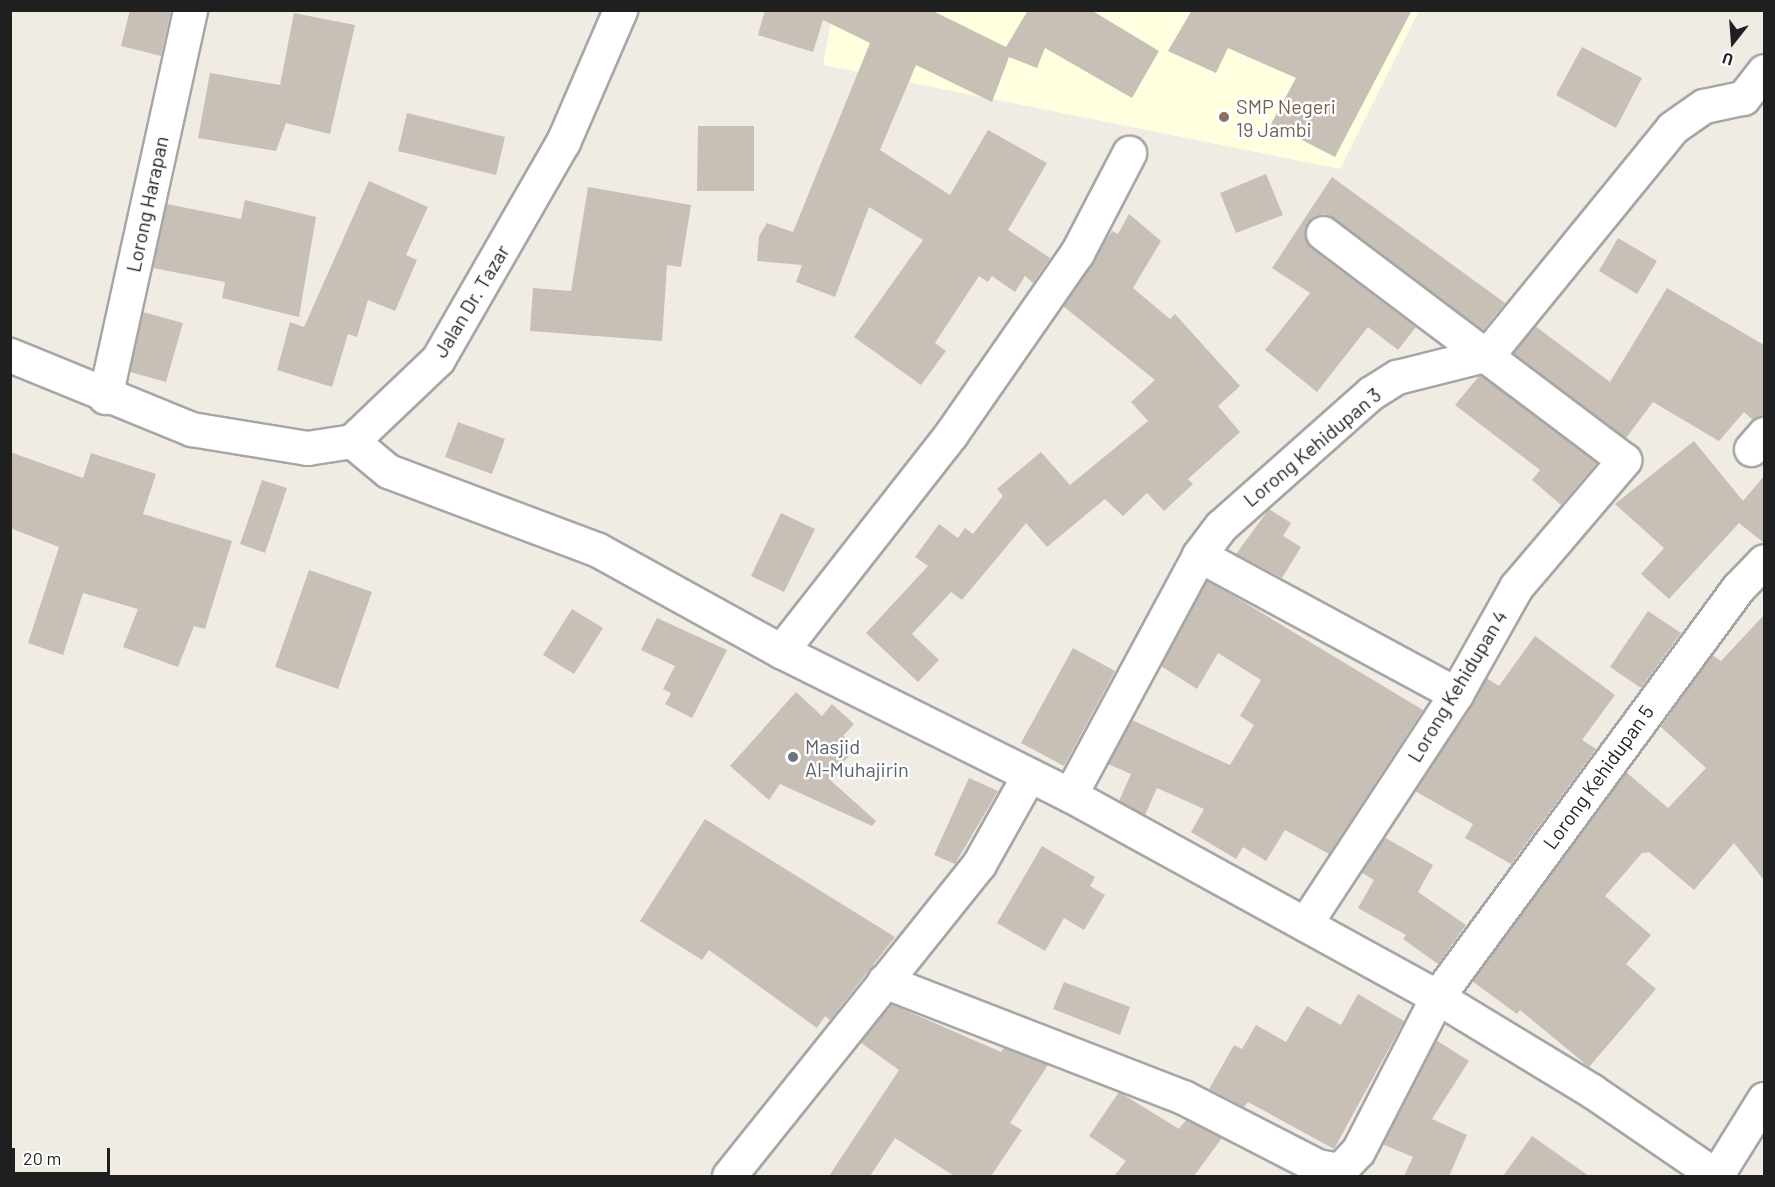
<!DOCTYPE html>
<html>
<head>
<meta charset="utf-8">
<style>
	body { margin:0 }
	#map { position:relative; width:1775px; height:1187px; overflow:hidden; background:#f0ece4; font-family:Barlow,sans-serif }
	div>[style] { position:absolute }
	.education>* { inset:0; background:#feffde }
	.building>* { inset:0; background:#c8bfb7 }
	.roads { filter:drop-shadow(2px 0 #a6a6a6) drop-shadow(-2px 0 #a6a6a6) drop-shadow(0 2px #a6a6a6) drop-shadow(0 -2px #a6a6a6) }
	.minor>* { height:33px; margin:-16.5px; padding:0 16.5px; transform-origin:16.5px; border-radius:16.5px; background:#fff }
	.tertiary>* { height:33px; margin:-16.5px; padding:0 16.5px; transform-origin:16.5px; border-radius:16.5px; background:#fff }
	.dots>* { width:16px; height:16px; translate:-50% -50%; box-sizing:border-box; border:3px solid #fff; border-radius:50% }
	span { translate:-50% -50%; white-space:nowrap; text-align:center; line-height:1.15; -webkit-text-stroke:5px #fff; paint-order:stroke }
	.education-label { font-size:20px; color:#785e54 }
	.left { translate:0 -50%; text-align:left }
	.street-label { font-size:20px; color:#1f1f1f }
	.worship-label { font-size:20px; color:#5b616d }
	.frame { position:absolute; inset:0; border:12px solid #1f1f1f; pointer-events:none }
	.north { position:absolute; left:1703px; top:12px; width:60px; height:60px; -webkit-text-stroke:4px #fff; paint-order:stroke; rotate:197deg; font-size:16px; font-weight:700; line-height:24px; text-align:center; color:#1f1f1f }
	.north::after { content:''; display:block; margin:auto; width:21px; height:27px; background:#1f1f1f; clip-path:polygon(50% 0,100% 100%,50% 72%,0 100%) }
	.scale { position:absolute; left:12px; top:1148px; width:98px; height:27px; box-sizing:border-box; border:3px solid #1f1f1f; border-top:0; padding-left:8px; font-size:18px; line-height:21px; white-space:nowrap; color:#1f1f1f; -webkit-text-stroke:4px #fff; paint-order:stroke }
</style>
</head>
<body>
<div id="map">
	<div class="education">
		<div style="clip-path:polygon(833px 11px,1419px 11px,1340px 169px,823px 65px)"></div>
	</div>
	<div class="building">
		<div style="clip-path:polygon(130px 10px,171px 10px,161px 56px,121px 46px)"></div>
		<div style="clip-path:polygon(765px 10px,931px 10px,1006px 47px,1028px 10px,1091px 10px,1159px 51px,1132px 98px,1045px 48px,1037px 68px,1009px 57px,992px 102px,916px 65px,880px 150px,950px 195px,988px 130px,1047px 163px,1008px 230px,1050px 258px,1033px 283px,1025px 276px,1015px 292px,992px 276px,988px 282px,979px 276px,935px 343px,946px 351px,921px 385px,854px 337px,923px 240px,869px 207px,835px 297px,796px 282px,802px 265px,757px 261px,759px 236px,767px 223px,793px 232px,870px 43px,823px 20px,813px 52px,758px 35px)"></div>
		<div style="clip-path:polygon(1192px 10px,1412px 10px,1335px 157px,1271px 124px,1296px 78px,1228px 48px,1216px 73px,1168px 51px)"></div>
		<div style="clip-path:polygon(294px 13px,355px 25px,330px 134px,286px 123px,276px 151px,198px 138px,210px 73px,280px 85px)"></div>
		<div style="clip-path:polygon(1582px 47px,1642px 78px,1616px 128px,1556px 95px)"></div>
		<div style="clip-path:polygon(407px 113px,505px 137px,496px 175px,398px 151px)"></div>
		<div style="clip-path:polygon(698px 126px,754px 126px,754px 191px,697px 191px)"></div>
		<div style="clip-path:polygon(1266px 174px,1283px 215px,1236px 233px,1220px 193px)"></div>
		<div style="clip-path:polygon(1332px 177px,1505px 303px,1483px 330px,1325px 214px,1315px 216px,1305px 230px,1311px 248px,1416px 327px,1398px 350px,1368px 327px,1317px 392px,1265px 350px,1310px 293px,1272px 268px)"></div>
		<div style="clip-path:polygon(369px 181px,428px 207px,406px 255px,417px 260px,395px 311px,368px 300px,357px 337px,348px 334px,332px 387px,277px 370px,290px 322px,304px 327px)"></div>
		<div style="clip-path:polygon(588px 187px,691px 205px,681px 267px,667px 265px,662px 341px,530px 331px,533px 288px,571px 291px)"></div>
		<div style="clip-path:polygon(245px 200px,316px 217px,299px 317px,222px 298px,225px 282px,153px 268px,167px 204px,241px 219px)"></div>
		<div style="clip-path:polygon(1129px 214px,1161px 241px,1133px 288px,1170px 319px,1175px 314px,1240px 386px,1218px 406px,1240px 432px,1188px 479px,1193px 484px,1164px 511px,1147px 493px,1123px 516px,1105px 499px,1047px 547px,1026px 523px,962px 600px,951px 592px,912px 634px,939px 660px,918px 682px,866px 633px,928px 566px,915px 557px,939px 524px,958px 538px,965px 528px,973px 534px,1003px 496px,997px 489px,1041px 452px,1070px 485px,1148px 421px,1131px 402px,1155px 380px,1063px 306px,1112px 231px,1118px 234px)"></div>
		<div style="clip-path:polygon(1618px 238px,1657px 261px,1637px 294px,1599px 271px)"></div>
		<div style="clip-path:polygon(1667px 288px,1764px 345px,1764px 416px,1753px 420px,1744px 412px,1719px 441px,1653px 402px,1626px 438px,1513px 353px,1535px 326px,1610px 382px)"></div>
		<div style="clip-path:polygon(143px 312px,183px 323px,166px 382px,130px 372px)"></div>
		<div style="clip-path:polygon(1480px 375px,1597px 463px,1561px 505px,1532px 480px,1540px 470px,1455px 405px)"></div>
		<div style="clip-path:polygon(458px 422px,505px 439px,492px 474px,445px 457px)"></div>
		<div style="clip-path:polygon(1694px 441px,1743px 501px,1764px 476px,1764px 543px,1739px 523px,1669px 599px,1641px 574px,1664px 548px,1615px 504px)"></div>
		<div style="clip-path:polygon(10px 452px,83px 478px,91px 453px,156px 474px,143px 514px,232px 541px,205px 629px,194px 626px,178px 667px,123px 647px,138px 609px,83px 593px,63px 655px,28px 643px,59px 547px,10px 528px)"></div>
		<div style="clip-path:polygon(262px 480px,287px 488px,265px 553px,240px 544px)"></div>
		<div style="clip-path:polygon(1269px 509px,1291px 523px,1283px 536px,1301px 547px,1282px 578px,1236px 554px)"></div>
		<div style="clip-path:polygon(781px 513px,815px 529px,784px 592px,751px 576px)"></div>
		<div style="clip-path:polygon(309px 570px,372px 592px,338px 689px,275px 667px)"></div>
		<div style="clip-path:polygon(1207px 580px,1423px 710px,1329px 854px,1285px 830px,1266px 861px,1243px 847px,1236px 859px,1191px 832px,1204px 809px,1157px 788px,1145px 815px,1119px 801px,1131px 774px,1108px 764px,1132px 720px,1230px 765px,1254px 725px,1240px 716px,1261px 680px,1218px 653px,1197px 689px,1161px 666px)"></div>
		<div style="clip-path:polygon(572px 609px,603px 628px,574px 674px,543px 655px)"></div>
		<div style="clip-path:polygon(1648px 611px,1681px 633px,1641px 688px,1610px 667px)"></div>
		<div style="clip-path:polygon(1764px 615px,1764px 880px,1734px 843px,1694px 890px,1649px 852px,1642px 853px,1605px 896px,1651px 935px,1626px 964px,1656px 989px,1589px 1067px,1520px 1010px,1517px 1014px,1472px 981px,1626px 772px,1668px 808px,1706px 768px,1661px 727px,1712px 655px,1721px 661px)"></div>
		<div style="clip-path:polygon(657px 618px,727px 650px,692px 718px,665px 704px,671px 693px,663px 689px,675px 666px,641px 650px)"></div>
		<div style="clip-path:polygon(1535px 636px,1615px 695px,1582px 740px,1596px 749px,1511px 864px,1465px 838px,1473px 824px,1415px 791px,1486px 678px,1499px 686px)"></div>
		<div style="clip-path:polygon(1073px 648px,1115px 671px,1064px 766px,1021px 743px)"></div>
		<div style="clip-path:polygon(796px 692px,822px 716px,832px 704px,854px 724px,843px 736px,856px 748px,829px 779px,876px 821px,872px 826px,780px 784px,769px 800px,730px 766px)"></div>
		<div style="clip-path:polygon(969px 778px,998px 791px,955px 864px,934px 855px)"></div>
		<div style="clip-path:polygon(705px 819px,895px 937px,830px 1020px,825px 1016px,817px 1028px,709px 950px,702px 960px,640px 921px)"></div>
		<div style="clip-path:polygon(1384px 837px,1433px 865px,1418px 892px,1466px 925px,1438px 964px,1403px 939px,1406px 935px,1358px 908px,1374px 880px,1361px 872px)"></div>
		<div style="clip-path:polygon(1042px 846px,1095px 877px,1090px 886px,1105px 895px,1084px 930px,1064px 918px,1045px 951px,997px 923px)"></div>
		<div style="clip-path:polygon(1064px 982px,1130px 1007px,1120px 1035px,1053px 1009px)"></div>
		<div style="clip-path:polygon(1358px 994px,1404px 1021px,1334px 1149px,1248px 1102px,1244px 1107px,1209px 1089px,1234px 1045px,1242px 1049px,1256px 1025px,1286px 1042px,1307px 1006px,1341px 1025px)"></div>
		<div style="clip-path:polygon(891px 1004px,1001px 1052px,1004px 1047px,1048px 1065px,1010px 1123px,1022px 1130px,991px 1176px,954px 1176px,895px 1138px,870px 1176px,829px 1176px,899px 1070px,860px 1042px)"></div>
		<div style="clip-path:polygon(1436px 1040px,1469px 1061px,1432px 1119px,1467px 1135px,1449px 1176px,1404px 1176px,1413px 1157px,1382px 1144px)"></div>
		<div style="clip-path:polygon(1119px 1092px,1179px 1129px,1186px 1120px,1222px 1138px,1194px 1176px,1114px 1176px,1126px 1161px,1089px 1136px)"></div>
		<div style="clip-path:polygon(1532px 1136px,1589px 1176px,1503px 1176px)"></div>
	</div>
	<div class="roads">
		<div class="minor">
			<div style="left:105px;top:397px;width:396px;rotate:-77.6deg"></div>
			<div style="left:352px;top:441px;width:47px;rotate:39.8deg"></div>
			<div style="left:388px;top:471px;width:224px;rotate:20.6deg"></div>
			<div style="left:598px;top:550px;width:209px;rotate:28.9deg"></div>
			<div style="left:781px;top:651px;width:323px;rotate:26.5deg"></div>
			<div style="left:1070px;top:795px;width:419px;rotate:28.8deg"></div>
			<div style="left:1437px;top:997px;width:181px;rotate:31.2deg"></div>
			<div style="left:1592px;top:1091px;width:150px;rotate:34.4deg"></div>
			<div style="left:1751px;top:449px;width:20px;rotate:-49deg"></div>
			<div style="left:1199px;top:555px;width:292px;rotate:28.4deg"></div>
			<div style="left:781px;top:651px;width:276px;rotate:-51.9deg"></div>
			<div style="left:951px;top:434px;width:221px;rotate:-55.2deg"></div>
			<div style="left:1077px;top:253px;width:113px;rotate:-62.5deg"></div>
			<div style="left:1070px;top:795px;width:272px;rotate:-61.7deg"></div>
			<div style="left:1199px;top:555px;width:36px;rotate:-53deg"></div>
			<div style="left:1221px;top:526px;width:200px;rotate:-41.6deg"></div>
			<div style="left:1371px;top:393px;width:31px;rotate:-32deg"></div>
			<div style="left:1397px;top:377px;width:94px;rotate:-14.2deg"></div>
			<div style="left:1488px;top:354px;width:291px;rotate:-50.8deg"></div>
			<div style="left:1672px;top:128px;width:39px;rotate:-35deg"></div>
			<div style="left:1704px;top:106px;width:40px;rotate:-12deg"></div>
			<div style="left:1743px;top:98px;width:34px;rotate:-52deg"></div>
			<div style="left:1305px;top:924px;width:275px;rotate:-56.7deg"></div>
			<div style="left:1456px;top:694px;width:123px;rotate:-60.7deg"></div>
			<div style="left:1516px;top:587px;width:167px;rotate:-49.6deg"></div>
			<div style="left:1624px;top:460px;width:377px;rotate:-143deg"></div>
			<div style="left:884px;top:981px;width:321px;rotate:21.2deg"></div>
			<div style="left:1183px;top:1097px;width:151px;rotate:27.2deg"></div>
			<div style="left:1317px;top:1166px;width:23px;rotate:10deg"></div>
			<div style="left:1340px;top:1170px;width:26px;rotate:-47deg"></div>
			<div style="left:1358px;top:1151px;width:173px;rotate:-62.8deg"></div>
			<div style="left:1437px;top:997px;width:508px;rotate:-53.65deg"></div>
			<div style="left:1738px;top:588px;width:37px;rotate:-46deg"></div>
			<div style="left:729px;top:1176px;width:400px;rotate:-51.3deg"></div>
			<div style="left:979px;top:864px;width:102px;rotate:-60.7deg"></div>
			<div style="left:1716px;top:1176px;width:91px;rotate:-58.1deg"></div>
		</div>
		<div class="tertiary">
			<div style="left:10px;top:355px;width:196px;rotate:22.2deg"></div>
			<div style="left:191px;top:429px;width:118px;rotate:9.3deg"></div>
			<div style="left:307px;top:448px;width:46px;rotate:-8.8deg"></div>
			<div style="left:352px;top:441px;width:119px;rotate:-43.6deg"></div>
			<div style="left:438px;top:359px;width:250px;rotate:-60.1deg"></div>
			<div style="left:563px;top:142px;width:144px;rotate:-66.6deg"></div>
		</div>
	</div>
	<div class="dots">
		<div style="left:1224px;top:117px;background:#8d6e63"></div>
		<div style="left:793px;top:757px;background:#6b7280"></div>
	</div>
	<div class="education-label">
		<span class="left" style="left:1236px;top:118px">SMP Negeri<br>19 Jambi</span>
	</div>
	<div class="street-label">
		<span style="left:147px;top:204px;rotate:-78deg">Lorong Harapan</span>
		<span style="left:471px;top:301px;rotate:-59deg">Jalan Dr. Tazar</span>
		<span style="left:1312px;top:447px;rotate:-40deg">Lorong Kehidupan 3</span>
		<span style="left:1457px;top:686px;rotate:-59deg">Lorong Kehidupan 4</span>
		<span style="left:1598px;top:777px;rotate:-54deg">Lorong Kehidupan 5</span>
	</div>
	<div class="worship-label">
		<span class="left" style="left:805px;top:758px">Masjid<br>Al-Muhajirin</span>
	</div>
	<div class="frame"></div>
	<div class="north">U</div>
	<div class="scale">20 m</div>
</div>
</body>
</html>
